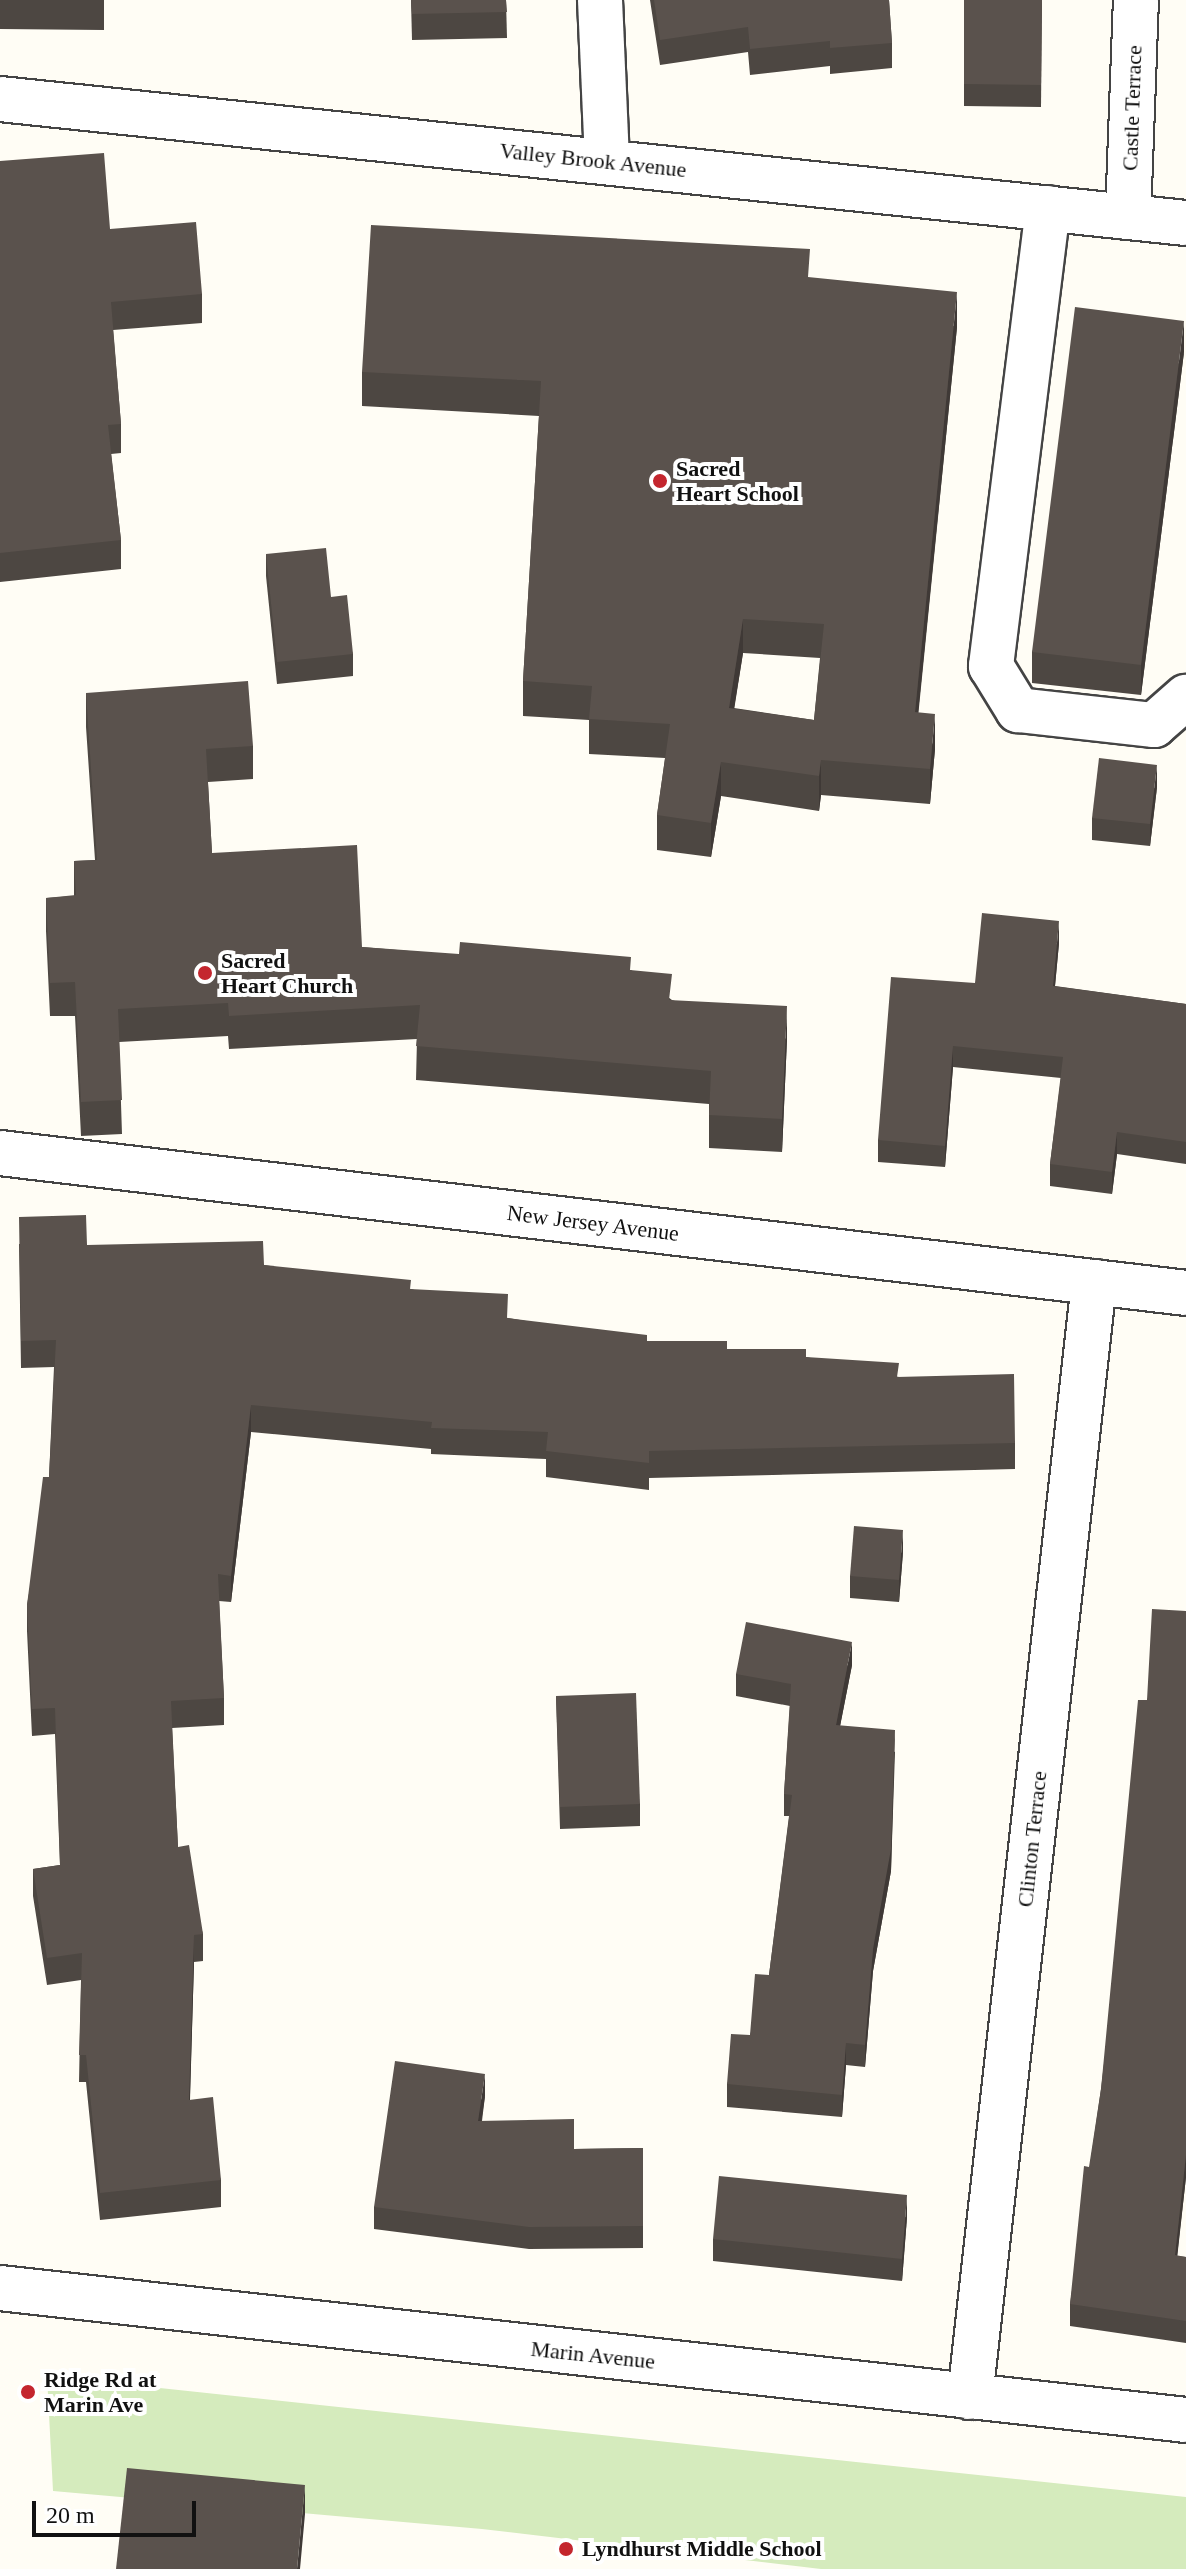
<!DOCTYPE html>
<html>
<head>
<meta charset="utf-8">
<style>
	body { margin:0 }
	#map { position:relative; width:1186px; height:2569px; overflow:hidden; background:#fffdf5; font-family:"Times New Roman",serif }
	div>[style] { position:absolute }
	.green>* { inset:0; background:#d5ebbd }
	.roads { filter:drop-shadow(2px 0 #444) drop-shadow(-2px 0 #444) drop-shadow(0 2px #444) drop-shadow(0 -2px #444) }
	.minor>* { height:44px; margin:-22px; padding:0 22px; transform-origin:22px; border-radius:22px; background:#fff }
	.wall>* { inset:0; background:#4d4742 }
	.shaded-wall>* { inset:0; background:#3f3936 }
	.building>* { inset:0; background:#5a524d }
	.dots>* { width:22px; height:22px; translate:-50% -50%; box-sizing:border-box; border:4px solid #fff; border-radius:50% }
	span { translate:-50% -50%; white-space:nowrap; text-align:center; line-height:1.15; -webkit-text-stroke:8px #fff; paint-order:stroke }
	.street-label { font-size:22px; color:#111 }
	.poi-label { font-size:22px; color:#111; font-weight:700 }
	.left { translate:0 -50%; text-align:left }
	.scale { position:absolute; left:32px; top:2501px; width:164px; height:36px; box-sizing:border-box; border:4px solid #111; border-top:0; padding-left:10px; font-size:24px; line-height:28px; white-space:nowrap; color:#111; -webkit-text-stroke:6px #fff; paint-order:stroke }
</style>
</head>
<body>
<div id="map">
	<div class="green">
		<div style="clip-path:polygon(47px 2376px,1186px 2497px,1186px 2569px,821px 2569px,482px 2529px,53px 2491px)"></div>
	</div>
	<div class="roads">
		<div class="minor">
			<div style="left:600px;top:0;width:161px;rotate:87.5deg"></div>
			<div style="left:0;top:99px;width:1192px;rotate:5.97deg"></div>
			<div style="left:1048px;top:208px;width:462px;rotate:97.1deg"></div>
			<div style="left:991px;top:666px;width:52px;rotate:58.5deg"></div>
			<div style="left:1018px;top:710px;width:137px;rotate:6.3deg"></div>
			<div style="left:1154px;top:725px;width:43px;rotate:-41.2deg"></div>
			<div style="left:1128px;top:217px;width:217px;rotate:-87.9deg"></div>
			<div style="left:0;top:1153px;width:1194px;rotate:6.73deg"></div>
			<div style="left:0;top:2288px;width:1193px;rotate:6.35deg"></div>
			<div style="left:970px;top:2397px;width:1122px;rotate:-83.65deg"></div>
		</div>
	</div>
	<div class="wall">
		<div style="clip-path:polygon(0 0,104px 0,104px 30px,0 29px)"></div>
		<div style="clip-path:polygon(411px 0,506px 0,507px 38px,412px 40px)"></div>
		<div style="clip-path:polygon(650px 0,889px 0,892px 43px,892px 68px,830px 74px,830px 66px,750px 75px,748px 52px,660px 65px)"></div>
		<div style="clip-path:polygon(964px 0,1042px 0,1041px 107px,964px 106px)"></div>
		<div style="clip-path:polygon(0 161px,110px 229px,202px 294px,202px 323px,113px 330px,121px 424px,121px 453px,111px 454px,121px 540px,121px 569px,0 582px)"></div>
		<div style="clip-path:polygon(evenodd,810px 278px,957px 327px,918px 713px,935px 749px,930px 804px,821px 795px,819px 811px,721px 796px,711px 857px,657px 850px,657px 815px,665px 758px,589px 754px,589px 720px,523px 716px,523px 681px,539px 416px,362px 406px,362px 372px,810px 278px,743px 653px,820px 658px,814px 720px,734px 708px,743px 653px)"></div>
		<div style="clip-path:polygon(1184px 352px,1141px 695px,1032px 683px,1032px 652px)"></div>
		<div style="clip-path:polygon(266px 554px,331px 597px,353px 654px,353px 676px,277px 684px,266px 576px)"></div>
		<div style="clip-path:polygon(86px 693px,253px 746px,253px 779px,208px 782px,212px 853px,362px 947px,631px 970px,672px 1000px,787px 1039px,782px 1152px,709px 1148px,709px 1104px,416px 1080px,417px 1039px,229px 1049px,228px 1036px,119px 1042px,122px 1134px,81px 1136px,75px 1016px,50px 1016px,46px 931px,46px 898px,74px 896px,74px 861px,95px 860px,86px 727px)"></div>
		<div style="clip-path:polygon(1157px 787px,1150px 846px,1092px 840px,1092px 818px)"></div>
		<div style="clip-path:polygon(1059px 943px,1055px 986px,1186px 1004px,1186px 1164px,1117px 1154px,1112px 1194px,1050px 1186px,1050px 1164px,1061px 1078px,953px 1067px,945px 1167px,878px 1162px,878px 1140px,975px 983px)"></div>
		<div style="clip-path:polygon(19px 1244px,87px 1245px,264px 1265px,411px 1289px,508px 1318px,647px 1341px,806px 1357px,899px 1377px,1015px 1443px,1015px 1469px,649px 1478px,649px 1490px,546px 1477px,546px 1459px,431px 1454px,431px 1449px,251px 1432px,231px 1602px,219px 1601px,224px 1698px,224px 1725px,172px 1728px,178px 1847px,203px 1934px,203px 1961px,194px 1962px,190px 2100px,221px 2180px,221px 2207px,100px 2220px,86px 2082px,79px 2082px,81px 1980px,47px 1985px,33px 1896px,33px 1869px,60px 1865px,55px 1734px,32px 1736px,27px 1631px,27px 1605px,49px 1477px,54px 1367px,21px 1368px)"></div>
		<div style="clip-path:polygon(903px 1552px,899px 1602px,850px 1598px,850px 1576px)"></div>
		<div style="clip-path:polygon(1186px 1611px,1186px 2177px,1177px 2256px,1186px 2257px,1186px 2343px,1070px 2326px,1070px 2304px,1101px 2089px,1147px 1700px)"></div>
		<div style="clip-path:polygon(852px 1665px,840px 1726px,895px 1752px,891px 1871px,873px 1971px,865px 2067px,846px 2065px,842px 2117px,727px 2107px,727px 2084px,750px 2035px,769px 1975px,789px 1816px,784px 1816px,784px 1794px,790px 1706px,736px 1696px,736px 1674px)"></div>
		<div style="clip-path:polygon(556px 1696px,640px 1804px,640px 1826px,560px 1829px)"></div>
		<div style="clip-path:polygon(485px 2096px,482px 2121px,574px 2149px,643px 2148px,643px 2248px,529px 2249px,374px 2229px,374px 2207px)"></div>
		<div style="clip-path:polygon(907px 2217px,902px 2281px,713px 2261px,713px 2239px)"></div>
	</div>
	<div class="shaded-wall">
		<div style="clip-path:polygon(957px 292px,957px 327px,915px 747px,915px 712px)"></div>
		<div style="clip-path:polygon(1184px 321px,1184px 352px,1141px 695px,1141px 665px)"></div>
		<div style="clip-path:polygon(743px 619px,743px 653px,729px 742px,729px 708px)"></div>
		<div style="clip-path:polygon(935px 714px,935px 749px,930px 804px,930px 769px)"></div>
		<div style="clip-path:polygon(821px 760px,821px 795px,819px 811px,819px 776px)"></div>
		<div style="clip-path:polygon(721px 762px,721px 796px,711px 857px,711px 823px)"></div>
		<div style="clip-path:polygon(1157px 765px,1157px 787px,1150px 846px,1150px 824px)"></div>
		<div style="clip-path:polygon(1059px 921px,1059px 943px,1053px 1007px,1053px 986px)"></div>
		<div style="clip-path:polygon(787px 1006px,787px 1039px,782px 1152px,782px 1119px)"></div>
		<div style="clip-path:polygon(953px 1046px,953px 1067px,945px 1167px,945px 1146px)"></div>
		<div style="clip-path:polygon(1117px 1132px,1117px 1154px,1112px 1194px,1112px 1172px)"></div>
		<div style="clip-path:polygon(251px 1405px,251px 1432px,231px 1602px,231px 1576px)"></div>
		<div style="clip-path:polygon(903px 1530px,903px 1552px,899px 1602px,899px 1580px)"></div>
		<div style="clip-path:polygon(852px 1642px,852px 1665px,836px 1747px,836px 1725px)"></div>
		<div style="clip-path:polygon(895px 1730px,891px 1871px,873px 1971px,865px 2067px,865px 2045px,873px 1949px)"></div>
		<div style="clip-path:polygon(194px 1935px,194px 1962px,189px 2127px,189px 2100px)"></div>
		<div style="clip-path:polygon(846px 2043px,846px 2065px,842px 2117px,842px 2095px)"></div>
		<div style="clip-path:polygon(485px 2074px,485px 2096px,478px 2143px,478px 2121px)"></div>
		<div style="clip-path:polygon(1186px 2155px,1186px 2177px,1175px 2277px,1175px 2255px)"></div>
		<div style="clip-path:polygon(907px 2195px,907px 2217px,902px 2281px,902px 2259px)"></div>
		<div style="clip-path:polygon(305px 2485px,305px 2514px,300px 2569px,297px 2569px)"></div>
	</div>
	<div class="building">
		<div style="clip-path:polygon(411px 0,506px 0,507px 12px,412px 14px)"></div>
		<div style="clip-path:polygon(654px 0,889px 0,892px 43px,830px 48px,830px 41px,750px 49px,748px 27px,660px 40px)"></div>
		<div style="clip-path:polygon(964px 0,1042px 0,1041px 85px,964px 84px)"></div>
		<div style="clip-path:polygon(104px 153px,110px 229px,196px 222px,202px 294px,111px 302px,121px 424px,108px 425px,121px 540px,0 553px,0 161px)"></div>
		<div style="clip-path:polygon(evenodd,371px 225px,810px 249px,808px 277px,957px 292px,915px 712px,935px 714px,930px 769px,821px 760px,819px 776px,721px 762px,711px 823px,657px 815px,670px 724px,589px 719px,592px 686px,523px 681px,541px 381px,362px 372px,371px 225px,743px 619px,824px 624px,814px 720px,729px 708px,743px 619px)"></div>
		<div style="clip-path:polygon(1075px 307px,1184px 321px,1141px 665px,1032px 652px)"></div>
		<div style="clip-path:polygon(326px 548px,331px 597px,347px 595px,353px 654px,277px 662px,266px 554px)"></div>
		<div style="clip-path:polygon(248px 681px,253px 746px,206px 749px,212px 853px,357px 845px,362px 947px,459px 954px,460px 942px,631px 957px,630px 970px,672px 974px,669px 1000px,787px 1006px,782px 1119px,709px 1115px,711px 1071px,416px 1046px,420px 1005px,229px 1016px,228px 1003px,118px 1009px,122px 1100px,81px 1102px,75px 982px,50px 983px,46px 898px,76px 895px,74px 861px,97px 860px,86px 693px)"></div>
		<div style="clip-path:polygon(1099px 758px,1157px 765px,1150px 824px,1092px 818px)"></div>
		<div style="clip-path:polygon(982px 913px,1059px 921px,1053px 986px,1186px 1004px,1186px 1142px,1117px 1132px,1112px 1172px,1050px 1164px,1063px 1057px,953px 1046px,945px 1146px,878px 1140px,891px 977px,975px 983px)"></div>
		<div style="clip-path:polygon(86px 1215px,87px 1245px,263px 1241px,264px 1265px,411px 1280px,410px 1289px,508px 1294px,507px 1318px,647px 1335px,647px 1341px,727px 1341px,727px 1349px,806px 1349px,806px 1357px,899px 1363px,897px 1377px,1014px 1374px,1015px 1443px,649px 1451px,649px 1463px,546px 1451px,548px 1432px,431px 1428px,432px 1422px,251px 1405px,231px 1576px,218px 1574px,224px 1698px,171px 1701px,178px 1847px,189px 1845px,203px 1934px,194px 1935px,189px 2100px,213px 2097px,221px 2180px,100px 2193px,86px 2055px,79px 2055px,82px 1953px,47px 1958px,33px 1869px,60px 1865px,55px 1708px,32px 1709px,27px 1605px,43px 1477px,49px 1477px,56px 1340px,21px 1341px,19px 1217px)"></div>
		<div style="clip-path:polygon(854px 1526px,903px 1530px,899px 1580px,850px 1576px)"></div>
		<div style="clip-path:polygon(1152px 1609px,1186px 1611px,1186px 2155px,1175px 2255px,1186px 2257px,1186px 2321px,1070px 2304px,1084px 2166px,1089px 2167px,1101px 2089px,1138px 1700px,1147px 1700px)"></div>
		<div style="clip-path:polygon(746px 1622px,852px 1642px,836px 1725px,895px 1730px,891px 1849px,873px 1949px,865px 2045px,846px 2043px,842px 2095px,727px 2084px,731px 2034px,750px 2035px,755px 1974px,769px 1975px,792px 1795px,784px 1794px,791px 1684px,736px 1674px)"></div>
		<div style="clip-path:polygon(636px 1693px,640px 1804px,560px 1807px,556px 1696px)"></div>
		<div style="clip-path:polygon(395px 2061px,485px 2074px,478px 2121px,574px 2119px,574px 2149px,643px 2148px,643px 2226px,529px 2227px,374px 2207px)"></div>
		<div style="clip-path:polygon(719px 2176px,907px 2195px,902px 2259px,713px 2239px)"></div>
		<div style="clip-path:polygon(127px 2468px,305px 2485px,297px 2569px,116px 2569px)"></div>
	</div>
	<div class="dots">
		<div style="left:660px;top:481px;background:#c4262e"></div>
		<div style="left:205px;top:973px;background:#c4262e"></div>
		<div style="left:28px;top:2392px;background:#c4262e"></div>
		<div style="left:566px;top:2549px;background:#c4262e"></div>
	</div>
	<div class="street-label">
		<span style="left:1132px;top:108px;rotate:-88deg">Castle Terrace</span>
		<span style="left:593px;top:160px;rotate:6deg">Valley Brook Avenue</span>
		<span style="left:593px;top:1223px;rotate:7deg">New Jersey Avenue</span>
		<span style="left:1032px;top:1839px;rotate:-84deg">Clinton Terrace</span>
		<span style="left:593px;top:2355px;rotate:6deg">Marin Avenue</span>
	</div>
	<div class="poi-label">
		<span class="left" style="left:676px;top:481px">Sacred<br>Heart School</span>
		<span class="left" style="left:221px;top:973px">Sacred<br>Heart Church</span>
		<span class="left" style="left:44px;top:2392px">Ridge Rd at<br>Marin Ave</span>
		<span class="left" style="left:582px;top:2549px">Lyndhurst Middle School</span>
	</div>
	<div class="scale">20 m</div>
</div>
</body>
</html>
